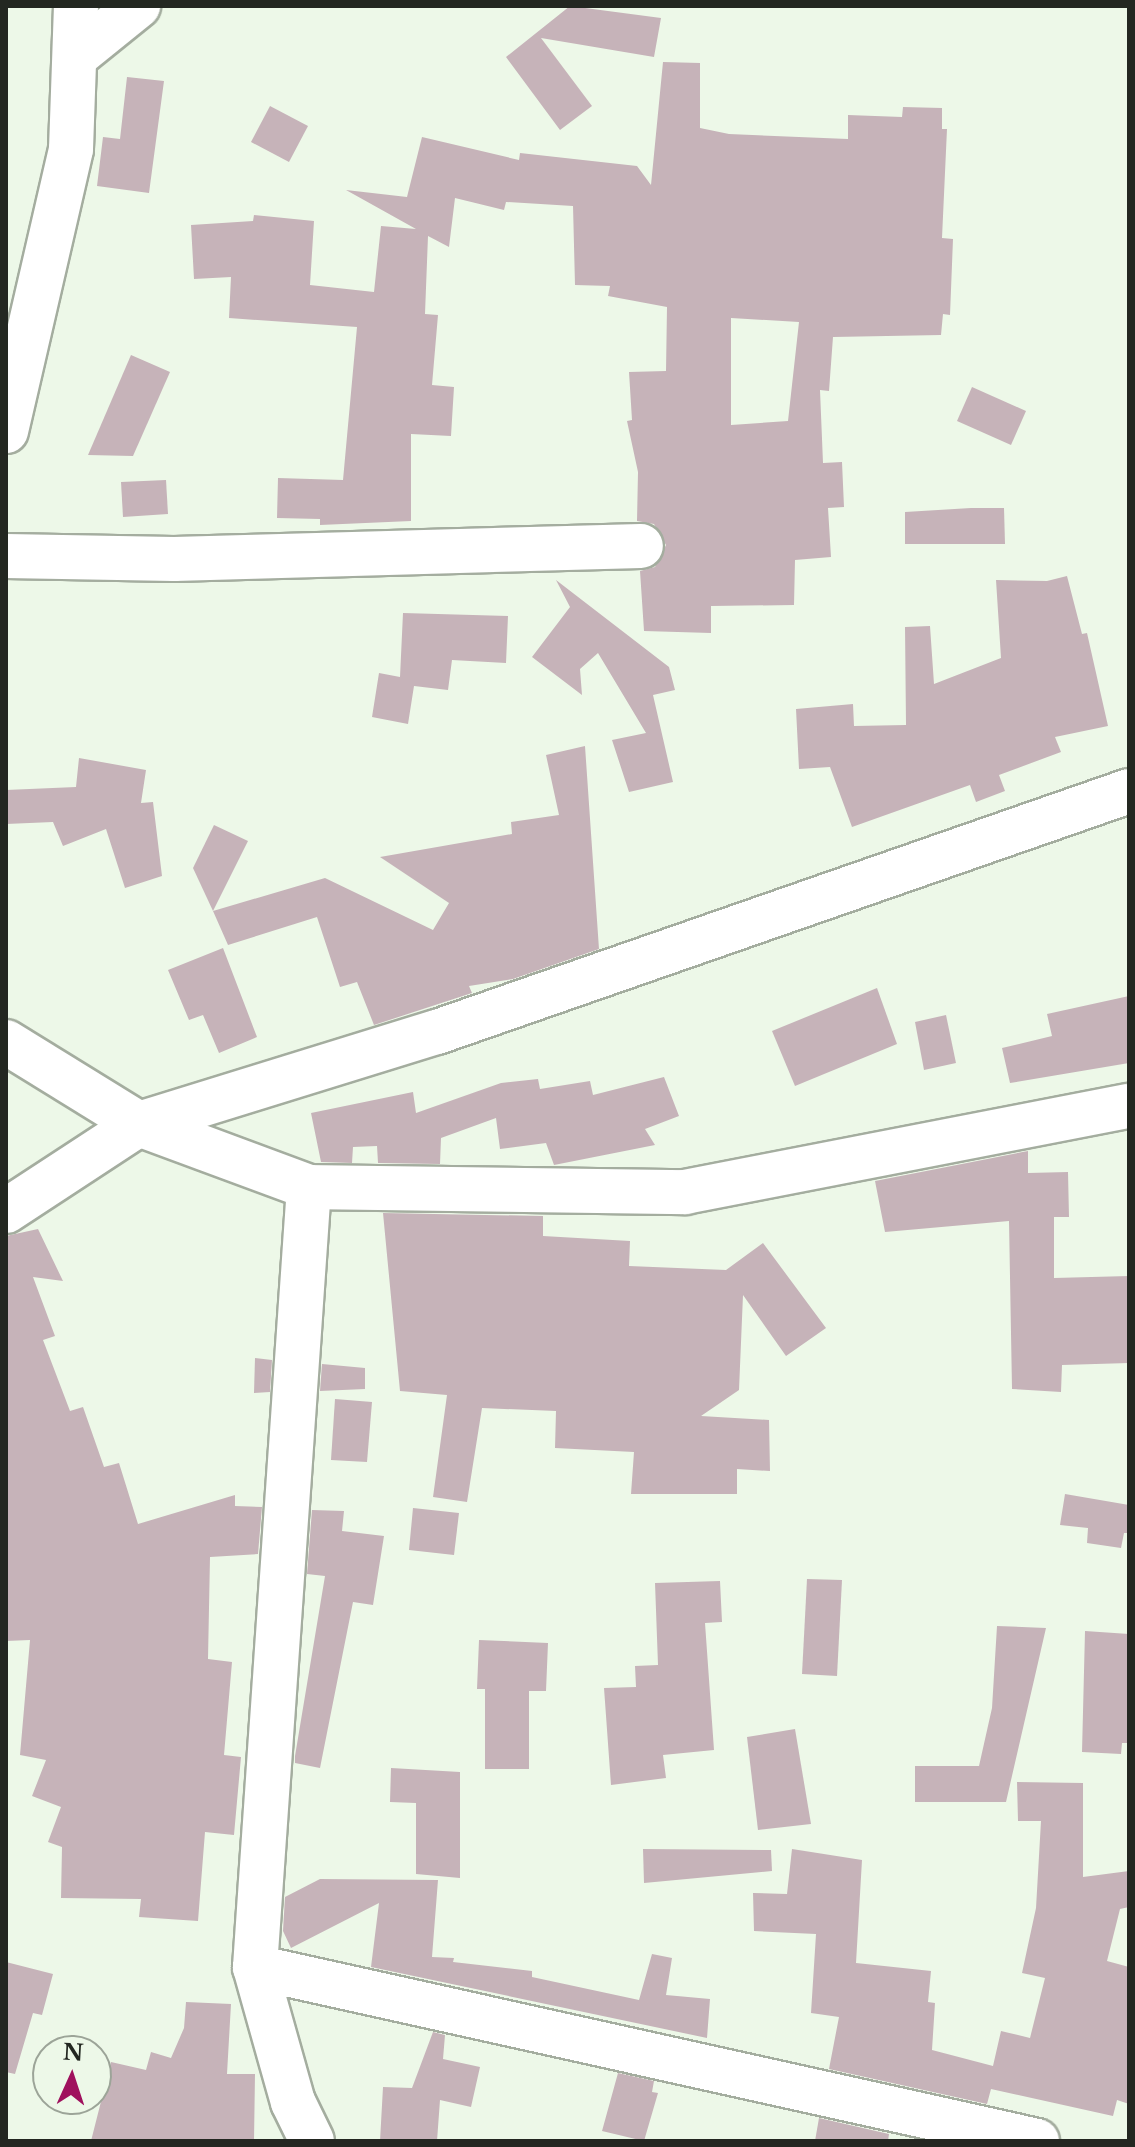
<!DOCTYPE html>
<html>
<head>
<meta charset="utf-8">
<style>
	body { margin:0 }
	#map { position:relative; width:1135px; height:2147px; overflow:hidden; background:#edf8e8; font-family:"Libre Baskerville",serif }
	div>[style] { position:absolute }
	.building>* { inset:0; background:#c6b3b9 }
	.roads { filter:drop-shadow(2px 0 #a4ad9f) drop-shadow(-2px 0 #a4ad9f) drop-shadow(0 2px #a4ad9f) drop-shadow(0 -2px #a4ad9f) }
	.minor>* { height:44px; margin:-22px; padding:0 22px; transform-origin:22px; border-radius:22px; background:#fff }
	.major>* { height:44px; margin:-22px; padding:0 22px; transform-origin:22px; border-radius:22px; background:#fff }
	span { translate:-50% -50%; white-space:nowrap; text-align:center; line-height:1.15; -webkit-text-stroke:7px #edf8e8; paint-order:stroke }
	.frame { position:absolute; inset:0; border:8px solid #232721; pointer-events:none }
	.north { position:absolute; left:32px; top:2035px; width:80px; height:80px; box-sizing:border-box; background:#edf8e8; border:2px solid #9ca498; border-radius:50%; rotate:3deg; font-size:22px; font-weight:700; line-height:32px; text-align:center; color:#232721 }
	.north::after { content:''; display:block; margin:auto; width:28px; height:36px; background:#9f115d; clip-path:polygon(50% 0,100% 100%,50% 72%,0 100%) }
</style>
</head>
<body>
<div id="map">
	<div class="building">
		<div style="clip-path:polygon(570px 6px,661px 18px,654px 57px,541px 38px,592px 106px,560px 130px,506px 57px)"></div>
		<div style="clip-path:polygon(evenodd,663px 62px,700px 63px,700px 128px,729px 134px,848px 139px,848px 115px,902px 117px,903px 107px,942px 108px,942px 129px,947px 129px,942px 238px,953px 239px,950px 315px,943px 314px,941px 335px,833px 337px,829px 391px,820px 390px,823px 463px,842px 462px,844px 507px,828px 508px,831px 557px,795px 560px,794px 605px,711px 606px,711px 633px,644px 631px,640px 571px,655px 567px,666px 545px,654px 524px,637px 521px,638px 472px,627px 421px,632px 420px,629px 372px,666px 371px,667px 307px,608px 296px,610px 286px,575px 285px,573px 206px,506px 202px,504px 210px,455px 198px,449px 247px,428px 236px,425px 314px,438px 315px,432px 385px,454px 387px,451px 436px,411px 434px,411px 521px,320px 525px,320px 519px,277px 518px,278px 478px,343px 480px,357px 327px,229px 318px,231px 277px,194px 279px,191px 225px,253px 221px,254px 215px,314px 221px,310px 285px,374px 292px,381px 226px,416px 229px,346px 190px,407px 197px,422px 137px,519px 160px,520px 153px,637px 166px,651px 185px,663px 62px,731px 318px,799px 322px,788px 421px,731px 425px,731px 318px)"></div>
		<div style="clip-path:polygon(127px 77px,164px 81px,149px 193px,97px 186px,103px 137px,120px 139px)"></div>
		<div style="clip-path:polygon(270px 106px,308px 126px,289px 162px,251px 142px)"></div>
		<div style="clip-path:polygon(131px 355px,170px 372px,133px 456px,88px 455px)"></div>
		<div style="clip-path:polygon(972px 387px,1026px 411px,1011px 445px,957px 421px)"></div>
		<div style="clip-path:polygon(166px 480px,168px 514px,123px 517px,121px 482px)"></div>
		<div style="clip-path:polygon(971px 508px,1004px 508px,1005px 544px,905px 544px,905px 512px)"></div>
		<div style="clip-path:polygon(1067px 576px,1082px 634px,1087px 633px,1108px 726px,1055px 737px,1061px 752px,999px 775px,1005px 791px,976px 802px,970px 785px,852px 827px,830px 767px,799px 769px,796px 709px,853px 704px,854px 726px,906px 725px,905px 627px,930px 626px,934px 684px,1001px 658px,996px 580px,1047px 581px)"></div>
		<div style="clip-path:polygon(556px 580px,669px 667px,675px 690px,653px 695px,673px 782px,629px 792px,612px 740px,646px 733px,598px 653px,580px 669px,582px 695px,532px 657px,570px 607px)"></div>
		<div style="clip-path:polygon(403px 613px,508px 616px,506px 663px,452px 660px,448px 690px,414px 686px,408px 724px,372px 717px,379px 673px,400px 677px)"></div>
		<div style="clip-path:polygon(585px 746px,599px 949px,513px 979px,469px 986px,472px 993px,374px 1025px,357px 982px,340px 987px,317px 917px,228px 945px,213px 911px,325px 878px,433px 930px,449px 903px,380px 857px,512px 834px,511px 822px,559px 815px,546px 755px)"></div>
		<div style="clip-path:polygon(79px 758px,146px 770px,141px 803px,153px 802px,162px 876px,125px 888px,106px 829px,63px 846px,53px 822px,6px 824px,6px 790px,76px 787px)"></div>
		<div style="clip-path:polygon(214px 825px,248px 841px,213px 911px,193px 868px)"></div>
		<div style="clip-path:polygon(223px 948px,257px 1037px,219px 1053px,203px 1015px,189px 1020px,168px 970px)"></div>
		<div style="clip-path:polygon(877px 988px,897px 1044px,795px 1086px,772px 1031px)"></div>
		<div style="clip-path:polygon(1129px 996px,1129px 1063px,1010px 1083px,1002px 1048px,1052px 1036px,1047px 1014px)"></div>
		<div style="clip-path:polygon(946px 1015px,956px 1063px,924px 1070px,915px 1022px)"></div>
		<div style="clip-path:polygon(664px 1077px,679px 1116px,645px 1129px,655px 1145px,554px 1165px,546px 1143px,500px 1149px,496px 1118px,441px 1138px,440px 1164px,378px 1163px,377px 1146px,353px 1147px,352px 1163px,321px 1162px,311px 1113px,413px 1092px,416px 1113px,501px 1083px,538px 1079px,540px 1089px,590px 1081px,593px 1095px)"></div>
		<div style="clip-path:polygon(1028px 1151px,1028px 1173px,1068px 1172px,1069px 1217px,1054px 1217px,1054px 1278px,1129px 1276px,1129px 1363px,1062px 1365px,1061px 1392px,1012px 1389px,1009px 1221px,885px 1232px,875px 1181px)"></div>
		<div style="clip-path:polygon(383px 1213px,543px 1216px,543px 1236px,630px 1241px,629px 1266px,726px 1270px,763px 1243px,826px 1328px,786px 1356px,743px 1295px,739px 1390px,701px 1416px,769px 1420px,770px 1471px,737px 1469px,737px 1494px,631px 1494px,634px 1452px,555px 1448px,556px 1411px,482px 1408px,467px 1502px,433px 1497px,447px 1395px,400px 1391px)"></div>
		<div style="clip-path:polygon(38px 1229px,63px 1281px,33px 1277px,55px 1336px,43px 1340px,70px 1411px,83px 1407px,104px 1467px,119px 1463px,138px 1524px,235px 1495px,235px 1506px,262px 1507px,258px 1554px,210px 1557px,208px 1659px,232px 1662px,224px 1755px,241px 1757px,234px 1835px,205px 1832px,198px 1921px,139px 1917px,141px 1899px,61px 1898px,62px 1847px,48px 1842px,61px 1807px,32px 1796px,46px 1760px,20px 1755px,30px 1640px,6px 1641px,6px 1236px)"></div>
		<div style="clip-path:polygon(255px 1358px,272px 1360px,270px 1392px,254px 1393px)"></div>
		<div style="clip-path:polygon(322px 1364px,365px 1368px,365px 1389px,320px 1391px)"></div>
		<div style="clip-path:polygon(335px 1399px,372px 1402px,367px 1462px,331px 1460px)"></div>
		<div style="clip-path:polygon(1065px 1494px,1129px 1505px,1129px 1533px,1124px 1533px,1121px 1548px,1087px 1543px,1088px 1528px,1060px 1525px)"></div>
		<div style="clip-path:polygon(413px 1508px,459px 1513px,454px 1555px,409px 1550px)"></div>
		<div style="clip-path:polygon(312px 1510px,344px 1511px,342px 1531px,384px 1536px,373px 1605px,353px 1602px,320px 1768px,295px 1763px,295px 1756px,325px 1576px,307px 1574px)"></div>
		<div style="clip-path:polygon(807px 1579px,842px 1580px,837px 1676px,802px 1674px)"></div>
		<div style="clip-path:polygon(720px 1581px,722px 1622px,705px 1623px,714px 1750px,663px 1755px,666px 1778px,611px 1785px,604px 1688px,636px 1687px,635px 1666px,658px 1665px,655px 1583px)"></div>
		<div style="clip-path:polygon(997px 1626px,1046px 1628px,1006px 1802px,915px 1802px,915px 1766px,979px 1766px,992px 1708px)"></div>
		<div style="clip-path:polygon(1085px 1631px,1129px 1634px,1129px 1743px,1122px 1743px,1121px 1754px,1082px 1752px)"></div>
		<div style="clip-path:polygon(479px 1640px,548px 1643px,546px 1691px,529px 1691px,529px 1769px,485px 1769px,485px 1689px,477px 1689px)"></div>
		<div style="clip-path:polygon(795px 1729px,811px 1824px,758px 1830px,747px 1737px)"></div>
		<div style="clip-path:polygon(391px 1768px,460px 1772px,460px 1878px,416px 1874px,416px 1803px,390px 1802px)"></div>
		<div style="clip-path:polygon(1017px 1782px,1083px 1783px,1083px 1877px,1129px 1871px,1129px 1907px,1120px 1909px,1107px 1961px,1129px 1967px,1129px 2104px,1117px 2100px,1113px 2116px,991px 2089px,987px 2104px,829px 2069px,839px 2017px,811px 2013px,816px 1934px,754px 1931px,753px 1893px,787px 1894px,792px 1849px,862px 1860px,856px 1963px,931px 1971px,928px 2002px,935px 2003px,932px 2050px,993px 2066px,1001px 2031px,1030px 2038px,1045px 1978px,1022px 1973px,1036px 1908px,1041px 1821px,1018px 1821px)"></div>
		<div style="clip-path:polygon(643px 1849px,771px 1850px,772px 1871px,644px 1883px)"></div>
		<div style="clip-path:polygon(320px 1879px,438px 1880px,432px 1957px,454px 1958px,453px 1962px,532px 1971px,532px 1977px,639px 2000px,652px 1954px,672px 1958px,666px 1995px,710px 1999px,707px 2038px,371px 1967px,379px 1903px,291px 1948px,283px 1931px,285px 1897px)"></div>
		<div style="clip-path:polygon(6px 1962px,53px 1974px,42px 2015px,33px 2013px,15px 2074px,6px 2072px)"></div>
		<div style="clip-path:polygon(186px 2002px,231px 2004px,227px 2074px,255px 2074px,254px 2141px,91px 2141px,111px 2062px,146px 2070px,151px 2052px,171px 2058px,184px 2028px)"></div>
		<div style="clip-path:polygon(433px 2032px,445px 2035px,443px 2059px,480px 2067px,471px 2107px,440px 2100px,437px 2141px,380px 2141px,383px 2087px,412px 2088px)"></div>
		<div style="clip-path:polygon(618px 2073px,654px 2081px,652px 2092px,658px 2093px,644px 2141px,602px 2131px)"></div>
		<div style="clip-path:polygon(819px 2118px,889px 2134px,888px 2141px,815px 2141px)"></div>
	</div>
	<div class="roads">
		<div class="minor">
			<div style="left:76px;top:56px;width:80px;rotate:-38.9deg"></div>
			<div style="left:6px;top:431px;width:289px;rotate:-77deg"></div>
			<div style="left:71px;top:149px;width:143px;rotate:-88deg"></div>
			<div style="left:6px;top:556px;width:168px;rotate:1deg"></div>
			<div style="left:174px;top:559px;width:467px;rotate:-1.6deg"></div>
			<div style="left:6px;top:1042px;width:156px;rotate:31.7deg"></div>
			<div style="left:139px;top:1124px;width:181px;rotate:20.3deg"></div>
			<div style="left:309px;top:1187px;width:376px;rotate:0.8deg"></div>
			<div style="left:685px;top:1192px;width:452px;rotate:-11deg"></div>
			<div style="left:309px;top:1187px;width:782px;rotate:93.96deg"></div>
			<div style="left:255px;top:1967px;width:140px;rotate:74.3deg"></div>
			<div style="left:293px;top:2102px;width:43px;rotate:64deg"></div>
			<div style="left:255px;top:1967px;width:801px;rotate:12.54deg"></div>
		</div>
		<div class="major">
			<div style="left:6px;top:1211px;width:159px;rotate:-33.2deg"></div>
			<div style="left:139px;top:1124px;width:312px;rotate:-17.2deg"></div>
			<div style="left:437px;top:1032px;width:733px;rotate:-19.2deg"></div>
		</div>
	</div>
	<div class="frame"></div>
	<div class="north">N</div>
</div>
</body>
</html>
